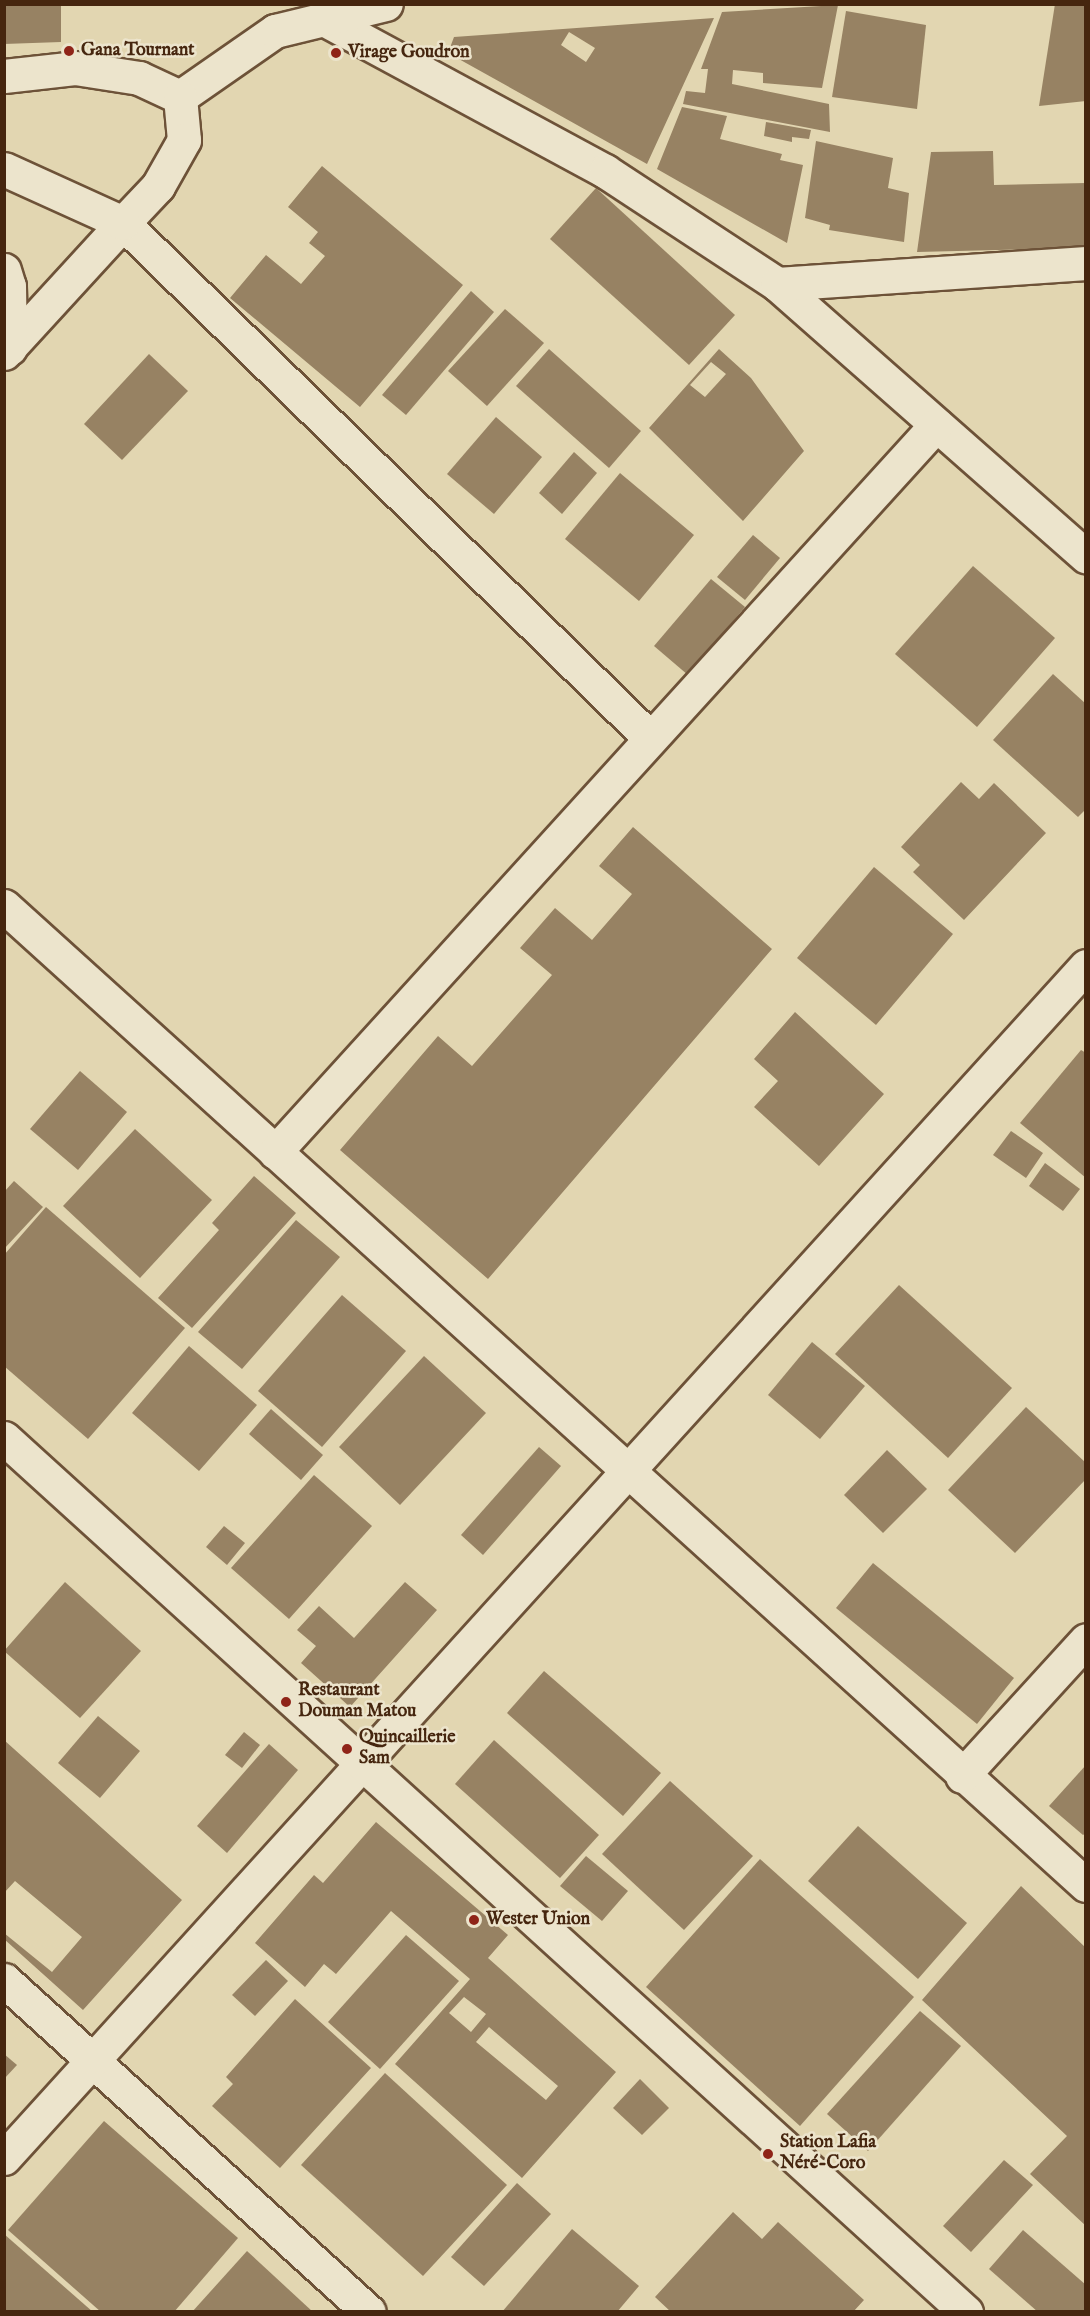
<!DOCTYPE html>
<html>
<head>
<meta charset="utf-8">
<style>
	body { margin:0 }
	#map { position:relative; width:1090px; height:2316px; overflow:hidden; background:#e2d6b1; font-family:"IM FELL English",serif }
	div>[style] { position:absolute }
	.building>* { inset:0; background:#978263 }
	.roads { filter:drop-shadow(2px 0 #6d5238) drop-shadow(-2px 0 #6d5238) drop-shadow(0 2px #6d5238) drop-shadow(0 -2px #6d5238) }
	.minor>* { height:33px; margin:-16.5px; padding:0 16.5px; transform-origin:16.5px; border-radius:16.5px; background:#ece4cc }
	.tertiary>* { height:33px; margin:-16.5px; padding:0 16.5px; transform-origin:16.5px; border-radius:16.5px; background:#ece4cc }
	.secondary>* { height:33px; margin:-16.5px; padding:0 16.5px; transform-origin:16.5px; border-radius:16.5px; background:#ece4cc }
	.dots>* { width:16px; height:16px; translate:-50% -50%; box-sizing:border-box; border:3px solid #ece4cc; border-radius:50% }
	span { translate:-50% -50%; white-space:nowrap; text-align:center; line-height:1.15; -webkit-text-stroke:5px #ece4cc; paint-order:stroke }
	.poi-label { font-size:18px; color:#46260f; font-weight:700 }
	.left { translate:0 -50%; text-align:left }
	.frame { position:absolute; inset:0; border:6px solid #46260f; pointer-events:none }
</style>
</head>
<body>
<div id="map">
	<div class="building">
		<div style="clip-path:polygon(4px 4px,61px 4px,61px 42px,4px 44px)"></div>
		<div style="clip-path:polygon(1055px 4px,1086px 4px,1086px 101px,1039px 106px)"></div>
		<div style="clip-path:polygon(838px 5px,822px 88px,763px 83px,763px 73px,733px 70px,732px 84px,829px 104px,830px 132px,683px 104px,686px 91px,705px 93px,708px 69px,701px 69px,722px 12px)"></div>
		<div style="clip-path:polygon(846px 11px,926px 25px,917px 109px,832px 97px)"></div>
		<div style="clip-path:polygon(evenodd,714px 18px,647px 164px,448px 53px,454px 37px,714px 18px,569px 32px,595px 48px,586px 62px,561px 45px,569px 32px)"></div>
		<div style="clip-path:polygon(682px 107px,727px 116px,720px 139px,782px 154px,780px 160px,803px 165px,787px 243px,657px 169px)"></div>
		<div style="clip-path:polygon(766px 122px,811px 130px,809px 139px,792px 137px,792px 142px,764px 136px)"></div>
		<div style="clip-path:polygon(816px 141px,893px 158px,888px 188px,909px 193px,904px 242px,829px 230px,830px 225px,805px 218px)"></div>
		<div style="clip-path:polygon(993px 151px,994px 185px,1086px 183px,1086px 248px,917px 252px,931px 152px)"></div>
		<div style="clip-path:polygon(322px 166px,463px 285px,360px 407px,230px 298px,266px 255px,301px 284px,325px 256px,309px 243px,318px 232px,288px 207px)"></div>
		<div style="clip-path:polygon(596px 188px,735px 315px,689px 365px,550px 239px)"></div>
		<div style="clip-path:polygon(471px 291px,494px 312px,406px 415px,382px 395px)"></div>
		<div style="clip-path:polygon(505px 309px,544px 343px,487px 406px,448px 371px)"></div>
		<div style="clip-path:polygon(549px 349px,641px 431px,609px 468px,516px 386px)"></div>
		<div style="clip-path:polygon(evenodd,719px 349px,751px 378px,804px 451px,743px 521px,649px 428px,719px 349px,711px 362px,726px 374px,705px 397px,690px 385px,711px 362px)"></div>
		<div style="clip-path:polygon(149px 354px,188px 391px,122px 460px,84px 424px)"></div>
		<div style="clip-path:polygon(496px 417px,542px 457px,494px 514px,447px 474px)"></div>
		<div style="clip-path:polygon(574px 452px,597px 473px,562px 514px,539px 493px)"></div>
		<div style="clip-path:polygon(620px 473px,694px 535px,639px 601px,565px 539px)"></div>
		<div style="clip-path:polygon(753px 535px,780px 558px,745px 600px,717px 577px)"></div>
		<div style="clip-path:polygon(973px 566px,1055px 638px,977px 727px,895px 654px)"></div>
		<div style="clip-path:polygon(711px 579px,745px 607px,688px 675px,654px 646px)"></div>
		<div style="clip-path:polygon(1053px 674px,1086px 704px,1086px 809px,1078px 817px,993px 740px)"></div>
		<div style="clip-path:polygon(961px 782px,979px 799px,994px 783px,1046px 833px,964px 920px,913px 872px,920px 865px,901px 847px)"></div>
		<div style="clip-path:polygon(633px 827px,772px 949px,488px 1279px,340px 1150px,438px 1036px,472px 1066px,552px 975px,520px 948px,555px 908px,592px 940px,632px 894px,599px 866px)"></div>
		<div style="clip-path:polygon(874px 867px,953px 934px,876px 1025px,797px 958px)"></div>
		<div style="clip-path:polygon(795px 1012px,884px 1094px,819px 1166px,754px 1107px,778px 1081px,754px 1059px)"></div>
		<div style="clip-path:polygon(1081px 1050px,1086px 1053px,1086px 1178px,1020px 1123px)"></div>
		<div style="clip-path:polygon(80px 1071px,127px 1112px,78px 1170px,30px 1129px)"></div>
		<div style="clip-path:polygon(135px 1129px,212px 1200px,140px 1278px,63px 1206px)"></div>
		<div style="clip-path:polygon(1011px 1131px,1043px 1153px,1026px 1178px,993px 1155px)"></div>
		<div style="clip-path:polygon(1045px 1163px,1080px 1189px,1063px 1211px,1029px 1186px)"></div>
		<div style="clip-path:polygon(254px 1176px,296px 1213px,192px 1328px,158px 1298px,219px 1230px,212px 1223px)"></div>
		<div style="clip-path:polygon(14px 1181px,43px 1207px,4px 1249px,4px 1192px)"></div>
		<div style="clip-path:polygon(46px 1207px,185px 1328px,88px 1439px,4px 1366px,4px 1255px)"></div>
		<div style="clip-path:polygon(296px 1220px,340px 1257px,242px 1369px,198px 1332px)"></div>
		<div style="clip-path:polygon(899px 1285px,1012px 1388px,948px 1458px,835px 1354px)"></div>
		<div style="clip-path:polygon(342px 1295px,406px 1351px,322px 1447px,258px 1391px)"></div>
		<div style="clip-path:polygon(812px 1342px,865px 1386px,820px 1439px,768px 1395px)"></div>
		<div style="clip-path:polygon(189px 1346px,257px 1405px,199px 1471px,132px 1413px)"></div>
		<div style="clip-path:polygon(424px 1356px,486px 1413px,400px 1505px,339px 1447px)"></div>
		<div style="clip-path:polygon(1026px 1407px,1086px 1463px,1086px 1479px,1015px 1553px,948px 1490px)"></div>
		<div style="clip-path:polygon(271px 1409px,323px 1455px,301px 1480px,249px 1434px)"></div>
		<div style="clip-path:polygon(539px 1447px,561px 1466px,483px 1555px,461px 1535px)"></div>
		<div style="clip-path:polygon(887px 1450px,927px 1489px,883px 1533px,844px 1495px)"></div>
		<div style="clip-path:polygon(314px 1475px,372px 1526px,289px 1619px,231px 1568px)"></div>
		<div style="clip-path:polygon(224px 1526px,245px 1543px,227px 1565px,206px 1547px)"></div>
		<div style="clip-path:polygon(873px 1563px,1014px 1678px,977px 1724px,836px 1608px)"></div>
		<div style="clip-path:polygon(65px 1582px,141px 1651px,80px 1718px,4px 1651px)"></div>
		<div style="clip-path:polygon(405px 1582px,437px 1610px,350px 1707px,301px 1663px,316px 1646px,297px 1630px,319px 1606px,354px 1638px)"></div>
		<div style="clip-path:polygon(544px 1671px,661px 1773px,623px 1816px,507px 1713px)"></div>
		<div style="clip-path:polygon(98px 1716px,140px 1751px,100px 1798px,58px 1763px)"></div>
		<div style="clip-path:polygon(244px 1732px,260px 1745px,242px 1768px,225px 1755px)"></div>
		<div style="clip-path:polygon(4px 1740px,182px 1900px,83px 2010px,4px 1939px,4px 1933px,52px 1972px,82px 1937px,15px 1881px,4px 1893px)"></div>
		<div style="clip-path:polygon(494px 1740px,599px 1835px,560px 1878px,455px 1784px)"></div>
		<div style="clip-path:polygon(269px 1744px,298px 1770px,227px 1853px,197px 1826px)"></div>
		<div style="clip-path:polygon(1086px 1765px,1086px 1833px,1083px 1835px,1049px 1806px)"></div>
		<div style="clip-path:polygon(670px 1781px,753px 1856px,684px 1930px,602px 1854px)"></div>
		<div style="clip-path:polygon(evenodd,376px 1822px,508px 1935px,488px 1958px,616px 2072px,522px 2178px,395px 2064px,470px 1979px,391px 1911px,336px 1974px,324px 1964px,305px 1987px,255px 1943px,314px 1875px,323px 1883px,376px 1822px,464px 1997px,486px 2014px,471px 2032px,449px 2013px,464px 1997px,376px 1822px,489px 2027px,558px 2086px,546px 2100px,476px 2042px,489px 2027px)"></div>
		<div style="clip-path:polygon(858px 1826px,967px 1923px,918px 1979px,808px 1881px)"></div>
		<div style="clip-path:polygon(586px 1856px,628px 1891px,602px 1921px,560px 1886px)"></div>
		<div style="clip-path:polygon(760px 1859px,914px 1997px,800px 2126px,646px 1987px)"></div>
		<div style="clip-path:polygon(1021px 1886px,1086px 1948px,1086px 2226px,1030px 2174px,1067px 2136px,922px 2000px)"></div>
		<div style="clip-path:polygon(406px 1935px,459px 1981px,380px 2069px,328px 2022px)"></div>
		<div style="clip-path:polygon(266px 1960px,288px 1981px,255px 2016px,232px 1995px)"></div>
		<div style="clip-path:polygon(295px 1999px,371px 2068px,280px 2168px,212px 2106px,233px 2084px,226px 2077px)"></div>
		<div style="clip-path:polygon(920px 2011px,961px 2046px,868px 2151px,827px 2114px)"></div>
		<div style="clip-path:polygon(4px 2054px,17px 2065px,4px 2079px)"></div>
		<div style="clip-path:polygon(385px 2073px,507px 2185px,423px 2276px,301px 2165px)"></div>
		<div style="clip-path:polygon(640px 2079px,669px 2108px,642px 2135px,613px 2108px)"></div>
		<div style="clip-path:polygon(104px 2121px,238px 2238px,174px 2312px,101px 2312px,8px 2230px)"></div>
		<div style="clip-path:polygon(1004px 2160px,1033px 2185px,971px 2252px,943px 2226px)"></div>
		<div style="clip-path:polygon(517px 2183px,551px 2214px,484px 2286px,451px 2257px)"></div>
		<div style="clip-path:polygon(733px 2212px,762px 2239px,778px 2222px,864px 2300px,853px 2312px,671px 2312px,655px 2297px)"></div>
		<div style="clip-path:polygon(572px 2229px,639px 2286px,617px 2312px,502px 2312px)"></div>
		<div style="clip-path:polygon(1023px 2230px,1086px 2285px,1084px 2312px,1038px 2312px,989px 2269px)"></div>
		<div style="clip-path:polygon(4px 2234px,93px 2312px,4px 2312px)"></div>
		<div style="clip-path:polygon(247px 2251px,313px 2312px,192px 2312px)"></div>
	</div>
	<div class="roads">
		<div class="minor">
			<div style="left:322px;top:18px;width:322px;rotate:28.4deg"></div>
			<div style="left:605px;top:171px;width:206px;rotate:33.3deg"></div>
			<div style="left:777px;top:284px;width:412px;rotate:41.4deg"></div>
			<div style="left:180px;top:97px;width:116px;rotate:-34.8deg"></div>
			<div style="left:275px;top:31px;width:114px;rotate:-13.7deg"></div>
			<div style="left:123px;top:223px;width:737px;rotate:44.34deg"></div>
			<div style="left:777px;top:284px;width:310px;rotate:-3.9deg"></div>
			<div style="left:4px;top:906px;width:1459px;rotate:42.14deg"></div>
			<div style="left:275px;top:1152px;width:983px;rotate:-47.72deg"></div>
			<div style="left:962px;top:1776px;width:184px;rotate:-47.6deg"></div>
			<div style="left:4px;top:1980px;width:493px;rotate:42.3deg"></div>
			<div style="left:4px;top:2158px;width:1610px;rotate:-47.77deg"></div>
		</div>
		<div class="tertiary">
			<div style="left:4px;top:353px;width:176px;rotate:-47.5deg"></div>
			<div style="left:4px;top:1438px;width:1300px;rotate:42.26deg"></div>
		</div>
		<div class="secondary">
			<div style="left:4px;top:76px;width:71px;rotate:-6.4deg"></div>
			<div style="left:75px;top:68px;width:65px;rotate:8.9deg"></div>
			<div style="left:139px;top:78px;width:45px;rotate:24.9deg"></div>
			<div style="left:180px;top:97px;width:43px;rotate:84.7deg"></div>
			<div style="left:184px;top:140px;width:53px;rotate:119.5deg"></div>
			<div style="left:158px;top:186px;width:51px;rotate:133.4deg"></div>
			<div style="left:123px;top:223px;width:131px;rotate:-155.6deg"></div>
			<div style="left:4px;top:270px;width:17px;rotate:73deg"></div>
			<div style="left:9px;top:286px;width:62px;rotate:89.1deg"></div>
		</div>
	</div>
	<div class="dots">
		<div style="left:69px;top:51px;background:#8f2418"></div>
		<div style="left:336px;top:53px;background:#8f2418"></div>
		<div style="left:286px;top:1702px;background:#8f2418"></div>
		<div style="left:347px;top:1749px;background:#8f2418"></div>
		<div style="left:474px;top:1920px;background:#8f2418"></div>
		<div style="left:768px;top:2154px;background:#8f2418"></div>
	</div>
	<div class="poi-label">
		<span class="left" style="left:81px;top:51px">Gana Tournant</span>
		<span class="left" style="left:348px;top:53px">Virage Goudron</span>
		<span class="left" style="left:298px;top:1702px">Restaurant<br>Douman Matou</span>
		<span class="left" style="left:359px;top:1749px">Quincaillerie<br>Sam</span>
		<span class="left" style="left:486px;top:1920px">Wester Union</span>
		<span class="left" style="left:780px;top:2154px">Station Lafia<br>Néré-Coro</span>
	</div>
	<div class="frame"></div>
</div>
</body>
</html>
